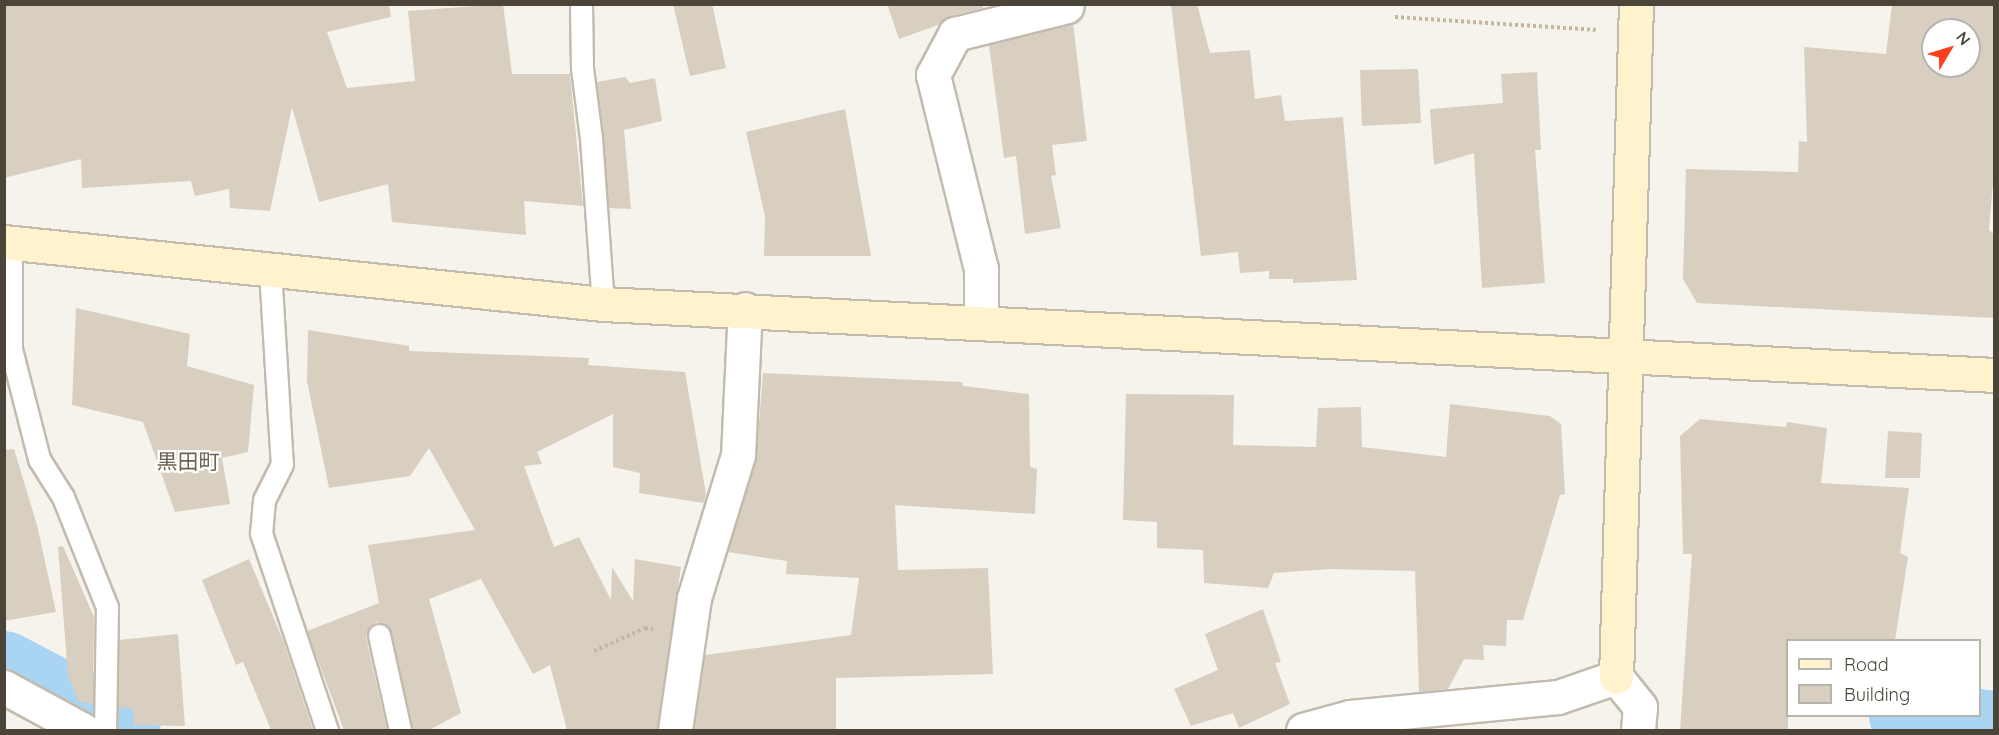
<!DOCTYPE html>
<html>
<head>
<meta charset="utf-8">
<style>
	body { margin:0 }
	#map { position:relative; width:1999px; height:735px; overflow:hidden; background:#f6f3ec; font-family:Quicksand,"Noto Sans JP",sans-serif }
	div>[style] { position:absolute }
	.river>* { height:72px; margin:-36px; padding:0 36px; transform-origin:36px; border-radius:36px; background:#a9d4f2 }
	.building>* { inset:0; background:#d8cfc1 }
	.path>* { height:4px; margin-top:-2px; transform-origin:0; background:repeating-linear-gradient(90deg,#c4b79f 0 3px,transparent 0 6px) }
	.roads { filter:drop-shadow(2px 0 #c2bbae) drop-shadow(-2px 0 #c2bbae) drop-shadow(0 2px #c2bbae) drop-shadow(0 -2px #c2bbae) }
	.lane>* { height:21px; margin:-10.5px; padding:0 10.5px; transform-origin:10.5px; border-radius:10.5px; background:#fff }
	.street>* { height:33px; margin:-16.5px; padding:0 16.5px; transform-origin:16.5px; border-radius:16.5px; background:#fff }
	.secondary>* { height:33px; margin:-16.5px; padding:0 16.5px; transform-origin:16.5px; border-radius:16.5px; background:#fff3cd }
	span { translate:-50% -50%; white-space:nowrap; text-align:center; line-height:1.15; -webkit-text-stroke:4.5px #fff; paint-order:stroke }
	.quarter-label { font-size:21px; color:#6e6250 }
	.frame { position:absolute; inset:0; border:6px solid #4b4439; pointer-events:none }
	.legend { position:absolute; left:1786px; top:639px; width:195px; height:78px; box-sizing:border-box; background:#fff; border:2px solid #b7b4b0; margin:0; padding:8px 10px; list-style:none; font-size:18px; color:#4b4439 }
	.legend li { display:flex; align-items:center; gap:12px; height:30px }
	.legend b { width:30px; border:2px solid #b7b4b0 }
	.north { position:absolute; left:1921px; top:18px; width:60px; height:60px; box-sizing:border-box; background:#fff; border:2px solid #b7b4b0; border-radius:50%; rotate:52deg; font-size:16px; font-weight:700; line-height:24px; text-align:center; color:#4b4439 }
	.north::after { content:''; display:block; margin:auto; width:21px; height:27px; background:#fc3f1d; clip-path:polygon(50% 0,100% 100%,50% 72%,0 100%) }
</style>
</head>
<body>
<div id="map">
	<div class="river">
		<div style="left:4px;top:667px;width:136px;rotate:27.5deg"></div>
		<div style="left:1905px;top:716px;width:90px;rotate:7deg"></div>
	</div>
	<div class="building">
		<div style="clip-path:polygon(4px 4px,389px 4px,391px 17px,327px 32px,347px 88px,415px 81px,408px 11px,503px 4px,512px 74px,570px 74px,583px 206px,524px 201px,526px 235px,392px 222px,388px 184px,319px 202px,292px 107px,270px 211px,230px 208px,229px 189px,195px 196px,191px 181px,82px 188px,81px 159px,4px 178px)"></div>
		<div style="clip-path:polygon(673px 4px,712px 4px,726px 68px,690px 76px)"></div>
		<div style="clip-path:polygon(887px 4px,982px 4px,983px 8px,950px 16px,938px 25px,899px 39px)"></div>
		<div style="clip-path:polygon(1171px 4px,1197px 4px,1210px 53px,1250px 50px,1255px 99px,1281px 95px,1285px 121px,1343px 117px,1357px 280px,1293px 283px,1293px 279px,1269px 279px,1269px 271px,1240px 273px,1238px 252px,1201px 256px)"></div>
		<div style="clip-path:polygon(evenodd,1892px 4px,1995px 4px,1995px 159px,1989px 230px,1995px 235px,1995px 318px,1697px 303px,1683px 279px,1686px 169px,1798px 172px,1799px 141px,1807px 142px,1804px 47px,1886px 54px,1892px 4px,1933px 30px,1969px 30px,1969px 66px,1933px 66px,1933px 30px)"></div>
		<div style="clip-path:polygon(1073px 23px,1087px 141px,1052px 145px,1056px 175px,1051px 176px,1061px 228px,1025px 234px,1016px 156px,1004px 158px,989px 45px)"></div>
		<div style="clip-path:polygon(1418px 69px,1421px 123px,1362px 126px,1360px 70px)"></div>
		<div style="clip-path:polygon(1537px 72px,1541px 150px,1535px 150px,1545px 283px,1482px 288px,1474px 153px,1434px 165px,1430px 109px,1503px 103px,1501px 74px)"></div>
		<div style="clip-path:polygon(625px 77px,630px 83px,655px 78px,662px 121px,624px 130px,631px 209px,609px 208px,597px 82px)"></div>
		<div style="clip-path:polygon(845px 109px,871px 256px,764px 256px,765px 217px,746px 132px)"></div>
		<div style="clip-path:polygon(76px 308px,190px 334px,187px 366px,254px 385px,248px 452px,222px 458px,230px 504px,175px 512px,143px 422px,72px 405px)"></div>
		<div style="clip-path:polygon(308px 330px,409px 346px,409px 351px,589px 358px,588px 365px,685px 372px,706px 494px,704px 503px,639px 493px,640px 473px,613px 467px,613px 414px,537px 452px,542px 464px,524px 466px,554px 547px,579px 537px,611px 600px,612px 567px,633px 601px,635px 559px,681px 567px,657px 730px,567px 730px,550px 665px,533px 674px,481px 579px,429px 599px,461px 713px,429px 730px,412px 730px,391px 632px,388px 626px,377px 622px,370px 626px,366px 637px,387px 730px,344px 730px,307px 631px,379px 603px,368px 545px,475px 530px,429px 448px,410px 476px,329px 488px,307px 381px)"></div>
		<div style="clip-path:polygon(763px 373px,962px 382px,963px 386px,1029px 394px,1030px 467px,1037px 469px,1035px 514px,895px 505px,898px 570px,988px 568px,993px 674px,836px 678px,836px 730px,694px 730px,705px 655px,851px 635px,859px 578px,786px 574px,787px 561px,728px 552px,756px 460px)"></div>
		<div style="clip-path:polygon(1126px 394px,1234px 395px,1233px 445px,1316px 447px,1318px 408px,1361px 407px,1362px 447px,1446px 457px,1450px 404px,1550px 416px,1561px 424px,1565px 494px,1560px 495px,1523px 620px,1507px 620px,1506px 646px,1483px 645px,1484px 660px,1464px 659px,1448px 689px,1419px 692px,1415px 571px,1329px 569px,1274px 573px,1268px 588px,1204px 583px,1203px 550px,1157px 548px,1157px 522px,1123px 520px)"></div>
		<div style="clip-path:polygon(1700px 419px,1786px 427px,1787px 422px,1827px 428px,1821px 483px,1909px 488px,1900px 553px,1908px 557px,1895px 640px,1788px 640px,1788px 730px,1680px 730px,1692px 554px,1683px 554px,1680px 436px)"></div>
		<div style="clip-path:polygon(1888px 431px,1922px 433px,1920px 478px,1885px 478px)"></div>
		<div style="clip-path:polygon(14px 449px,37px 525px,56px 612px,4px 621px,4px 450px)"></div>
		<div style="clip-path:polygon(63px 546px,94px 617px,93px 704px,79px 702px,68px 676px,58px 547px)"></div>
		<div style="clip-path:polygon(249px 559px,283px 640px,313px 730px,271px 730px,243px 662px,236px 665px,202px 580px)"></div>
		<div style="clip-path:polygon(1263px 609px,1281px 662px,1275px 663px,1290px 704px,1239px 728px,1233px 713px,1191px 726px,1174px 689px,1218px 670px,1205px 634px)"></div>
		<div style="clip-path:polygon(178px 634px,185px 726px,134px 725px,133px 709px,118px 707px,119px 640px)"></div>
	</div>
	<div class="path">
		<div style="left:1395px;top:17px;width:203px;rotate:3.7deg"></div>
		<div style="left:594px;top:651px;width:56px;rotate:-24.3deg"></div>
		<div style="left:645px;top:628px;width:8px;rotate:7deg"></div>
	</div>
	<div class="roads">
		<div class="lane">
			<div style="left:581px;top:4px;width:64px;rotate:89.1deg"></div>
			<div style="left:582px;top:68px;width:71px;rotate:82.7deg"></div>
			<div style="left:591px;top:138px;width:166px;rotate:85.9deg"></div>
			<div style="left:11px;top:243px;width:106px;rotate:90deg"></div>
			<div style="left:11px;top:349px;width:114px;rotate:75.7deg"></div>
			<div style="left:39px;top:459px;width:45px;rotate:57.7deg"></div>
			<div style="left:63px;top:497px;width:118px;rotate:68.2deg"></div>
			<div style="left:107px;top:607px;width:123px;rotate:90.9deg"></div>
			<div style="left:270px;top:270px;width:194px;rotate:86.5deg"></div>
			<div style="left:282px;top:464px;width:40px;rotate:116.6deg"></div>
			<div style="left:264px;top:500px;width:33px;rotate:95deg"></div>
			<div style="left:261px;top:533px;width:208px;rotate:71.5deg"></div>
			<div style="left:379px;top:635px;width:97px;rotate:77.5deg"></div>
		</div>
		<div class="street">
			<div style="left:981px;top:322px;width:53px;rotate:-90deg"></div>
			<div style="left:981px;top:269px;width:200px;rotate:-103.9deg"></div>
			<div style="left:933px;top:75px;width:47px;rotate:-61.8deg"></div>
			<div style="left:955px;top:34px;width:115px;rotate:-14deg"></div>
			<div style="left:4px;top:687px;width:90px;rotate:28.6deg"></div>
			<div style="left:675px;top:730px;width:133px;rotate:-81.8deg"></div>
			<div style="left:694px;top:598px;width:150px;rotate:-72.9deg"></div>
			<div style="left:738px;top:455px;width:146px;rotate:-87.3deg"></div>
			<div style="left:1303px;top:730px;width:49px;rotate:-15.5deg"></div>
			<div style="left:1350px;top:717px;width:209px;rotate:-5.5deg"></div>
			<div style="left:1558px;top:697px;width:61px;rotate:-19deg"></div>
			<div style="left:1616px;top:677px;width:38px;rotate:51deg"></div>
			<div style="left:1640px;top:707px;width:23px;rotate:95deg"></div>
		</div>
		<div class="secondary">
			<div style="left:4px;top:242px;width:602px;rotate:5.91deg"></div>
			<div style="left:603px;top:304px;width:1393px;rotate:2.92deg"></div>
			<div style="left:1616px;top:677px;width:673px;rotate:-88.3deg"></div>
		</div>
	</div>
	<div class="quarter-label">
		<span style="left:188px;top:461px">黒田町</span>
	</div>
	<div class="frame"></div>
	<ul class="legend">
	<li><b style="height:8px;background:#fff3cd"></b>Road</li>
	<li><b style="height:16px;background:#d8cfc1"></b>Building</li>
	</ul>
	<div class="north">N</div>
</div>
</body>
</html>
